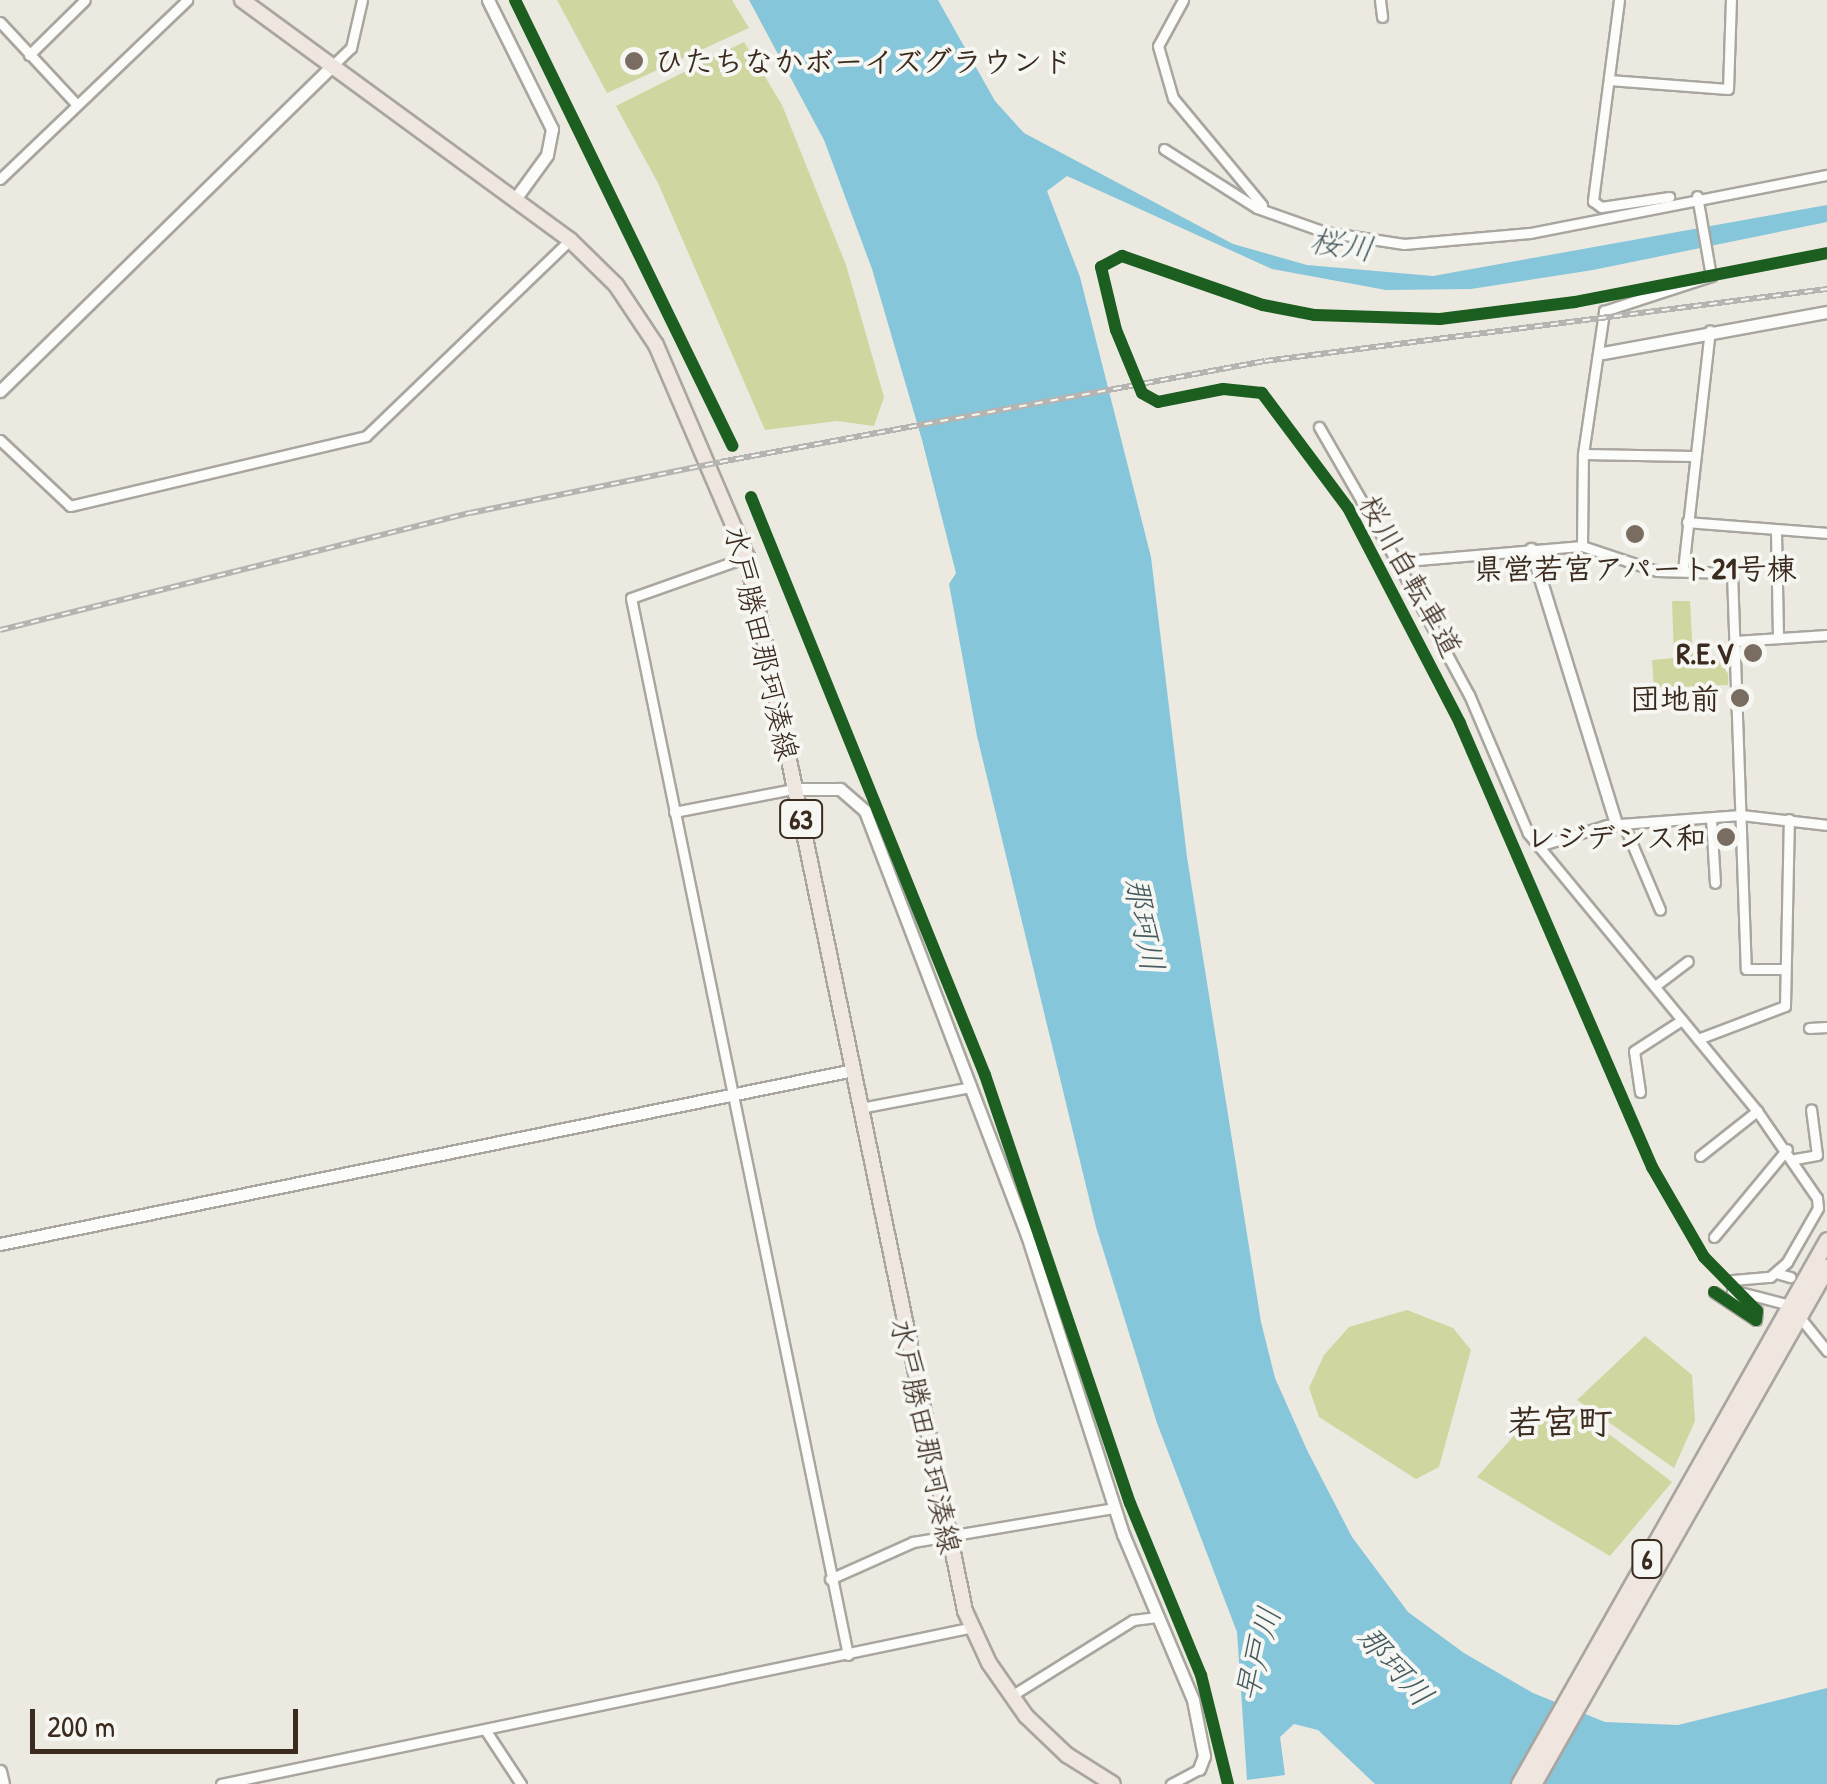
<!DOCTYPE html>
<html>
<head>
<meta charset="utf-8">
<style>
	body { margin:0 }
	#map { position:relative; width:1827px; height:1784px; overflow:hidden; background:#ece9e0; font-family:"Patrick Hand","Klee One",sans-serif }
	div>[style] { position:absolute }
	.green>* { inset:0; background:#d0d69f }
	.water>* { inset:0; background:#86c6db }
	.roads { filter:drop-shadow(2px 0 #a9a59f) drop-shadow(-2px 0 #a9a59f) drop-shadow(0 2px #a9a59f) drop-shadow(0 -2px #a9a59f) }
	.minor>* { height:9px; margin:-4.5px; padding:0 4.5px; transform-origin:4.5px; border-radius:4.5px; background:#fcfcfa }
	.tertiary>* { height:11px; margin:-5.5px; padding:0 5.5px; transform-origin:5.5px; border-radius:5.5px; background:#fcfcfa }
	.primary>* { height:14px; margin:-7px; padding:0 7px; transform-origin:7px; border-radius:7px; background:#efe6df }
	.trunk>* { height:15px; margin:-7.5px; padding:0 7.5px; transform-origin:7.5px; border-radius:7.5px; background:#efe6df }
	.rail>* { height:6px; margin-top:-3px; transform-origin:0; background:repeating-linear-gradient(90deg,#f6f6f2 0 8px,#b6b4b1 0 16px); box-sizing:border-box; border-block:2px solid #b6b4b1 }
	.cycleway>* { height:12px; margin:-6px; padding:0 6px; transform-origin:6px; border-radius:6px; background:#1b5e20 }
	.dots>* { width:28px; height:28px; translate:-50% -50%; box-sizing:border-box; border:5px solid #f6f6f2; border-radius:50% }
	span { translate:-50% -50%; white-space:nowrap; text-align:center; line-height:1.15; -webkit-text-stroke:8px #f6f6f2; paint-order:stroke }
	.shield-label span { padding:2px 8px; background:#f6f6f2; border:2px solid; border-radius:8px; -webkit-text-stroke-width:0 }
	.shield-label { font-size:28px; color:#3b2a1e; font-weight:700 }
	.poi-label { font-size:30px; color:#3b2a1e; font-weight:700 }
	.left { translate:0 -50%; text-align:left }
	.right { translate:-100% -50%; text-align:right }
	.street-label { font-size:30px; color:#3b2a1e }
	.water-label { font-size:32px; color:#465b5f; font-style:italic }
	.quarter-label { font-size:35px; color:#3b2a1e; font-weight:700 }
	.scale { position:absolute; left:30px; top:1709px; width:268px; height:45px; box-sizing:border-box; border:5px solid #3b2a1e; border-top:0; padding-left:12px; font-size:30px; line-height:35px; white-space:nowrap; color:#3b2a1e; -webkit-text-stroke:8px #f6f6f2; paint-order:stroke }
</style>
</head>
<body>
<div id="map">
	<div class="green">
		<div style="clip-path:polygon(557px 0,732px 0,749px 28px,607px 93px)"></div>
		<div style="clip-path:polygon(744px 42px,782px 105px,846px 265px,884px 397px,874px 426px,837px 421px,765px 430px,658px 183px,616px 106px)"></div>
		<div style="clip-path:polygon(1672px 601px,1690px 601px,1693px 657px,1728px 658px,1728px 685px,1654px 688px,1652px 660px,1674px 658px)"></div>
		<div style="clip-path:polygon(1407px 1310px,1453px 1328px,1471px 1350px,1439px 1467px,1416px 1479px,1319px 1417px,1309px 1388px,1324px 1355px,1349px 1327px)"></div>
		<div style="clip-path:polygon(1645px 1336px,1692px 1375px,1695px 1421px,1674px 1468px,1577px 1400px)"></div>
		<div style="clip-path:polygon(1571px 1405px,1672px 1482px,1610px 1556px,1477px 1477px,1519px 1430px)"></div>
	</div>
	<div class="water">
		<div style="clip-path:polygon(749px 0,938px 0,995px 101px,1024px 133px,1233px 244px,1307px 265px,1433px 276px,1827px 205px,1827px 222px,1593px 270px,1471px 289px,1386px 290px,1272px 269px,1067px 176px,1047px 191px,1080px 277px,1151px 557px,1187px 857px,1261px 1322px,1275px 1378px,1307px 1450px,1352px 1537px,1408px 1612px,1464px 1653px,1533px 1693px,1605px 1722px,1678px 1725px,1827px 1688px,1827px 1784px,1375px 1784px,1318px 1730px,1294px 1724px,1280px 1737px,1285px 1775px,1247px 1780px,1237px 1632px,1157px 1423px,1096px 1227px,977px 736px,949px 584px,956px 573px,922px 440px,872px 269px,824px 140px)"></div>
	</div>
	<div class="roads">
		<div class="minor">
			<div style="left:1183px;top:0;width:52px;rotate:118.5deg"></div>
			<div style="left:1158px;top:46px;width:54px;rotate:73.9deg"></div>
			<div style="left:1173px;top:98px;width:139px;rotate:50.2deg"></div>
			<div style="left:1380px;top:0;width:17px;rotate:83deg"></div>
			<div style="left:1619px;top:0;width:203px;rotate:97.4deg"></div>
			<div style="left:1593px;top:201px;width:10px;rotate:37deg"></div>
			<div style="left:1601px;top:207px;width:69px;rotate:-8.4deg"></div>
			<div style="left:0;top:22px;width:113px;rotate:47.1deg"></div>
			<div style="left:29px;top:55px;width:78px;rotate:-44.5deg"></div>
			<div style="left:331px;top:67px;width:28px;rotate:-44deg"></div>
			<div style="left:351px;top:48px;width:49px;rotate:-77.1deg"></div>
			<div style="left:1609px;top:80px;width:119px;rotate:4.3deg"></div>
			<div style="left:1728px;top:89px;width:89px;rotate:-88.1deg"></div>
			<div style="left:1164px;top:149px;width:110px;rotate:32.4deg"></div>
			<div style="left:1257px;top:208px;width:72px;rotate:19.4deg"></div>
			<div style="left:1325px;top:232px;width:80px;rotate:8.6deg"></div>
			<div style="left:1404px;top:244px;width:126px;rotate:-5deg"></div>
			<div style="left:1530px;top:233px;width:303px;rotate:-11.1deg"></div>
			<div style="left:0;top:179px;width:259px;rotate:-43.7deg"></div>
			<div style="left:1319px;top:427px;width:164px;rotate:60deg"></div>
			<div style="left:0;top:440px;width:96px;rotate:43.3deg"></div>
			<div style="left:70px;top:506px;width:304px;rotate:-13.3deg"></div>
			<div style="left:366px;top:436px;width:283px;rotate:-43.9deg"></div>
			<div style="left:1583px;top:454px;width:109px;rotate:1.1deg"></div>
			<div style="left:1687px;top:522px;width:140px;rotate:4.5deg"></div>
			<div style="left:1776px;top:532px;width:106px;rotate:88.9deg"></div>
			<div style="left:1582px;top:546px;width:92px;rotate:-89.4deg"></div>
			<div style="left:1583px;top:454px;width:145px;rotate:-81.6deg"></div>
			<div style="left:1604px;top:311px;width:113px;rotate:-18.1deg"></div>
			<div style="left:1711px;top:276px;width:81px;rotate:-99.9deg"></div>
			<div style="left:747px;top:557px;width:123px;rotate:160.5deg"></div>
			<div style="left:631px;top:598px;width:1079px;rotate:78.4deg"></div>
			<div style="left:1683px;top:570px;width:241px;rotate:-83.6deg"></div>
			<div style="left:1735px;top:641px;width:92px;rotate:-3.7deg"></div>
			<div style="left:674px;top:812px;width:122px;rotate:-10.9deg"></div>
			<div style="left:1711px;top:818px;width:65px;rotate:86.5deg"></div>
			<div style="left:1624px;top:825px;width:92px;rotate:67deg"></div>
			<div style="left:1539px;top:846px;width:71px;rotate:-17.2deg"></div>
			<div style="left:1607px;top:825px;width:134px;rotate:-4.3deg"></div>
			<div style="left:1741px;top:815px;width:87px;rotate:6.6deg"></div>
			<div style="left:1655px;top:986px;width:41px;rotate:-37.1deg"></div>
			<div style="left:1809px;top:1028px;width:18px;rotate:-3deg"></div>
			<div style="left:1698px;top:1039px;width:93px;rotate:-20.8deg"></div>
			<div style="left:1785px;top:1006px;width:187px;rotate:-88.8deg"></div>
			<div style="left:1640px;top:1092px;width:41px;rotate:-98.3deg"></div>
			<div style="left:1634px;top:1051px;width:57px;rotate:-32.9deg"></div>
			<div style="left:860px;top:1108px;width:113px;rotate:-10.7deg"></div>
			<div style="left:1700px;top:1156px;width:73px;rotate:-38.3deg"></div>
			<div style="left:1795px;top:1159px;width:22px;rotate:-10deg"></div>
			<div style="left:1817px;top:1155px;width:46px;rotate:-97.4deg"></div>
			<div style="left:1714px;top:1237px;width:114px;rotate:-50.3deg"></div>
			<div style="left:1776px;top:1273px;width:15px;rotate:16deg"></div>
			<div style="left:1732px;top:1290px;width:10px;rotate:-84deg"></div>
			<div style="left:1733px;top:1280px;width:37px;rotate:-5deg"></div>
			<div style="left:1770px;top:1277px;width:23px;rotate:-41deg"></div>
			<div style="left:1787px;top:1262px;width:62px;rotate:-60.1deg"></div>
			<div style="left:1818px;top:1208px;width:10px;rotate:-96deg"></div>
			<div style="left:1817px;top:1198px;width:106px;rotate:-124.6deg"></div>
			<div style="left:1757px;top:1111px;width:360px;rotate:-129.5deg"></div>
			<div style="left:1528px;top:833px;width:150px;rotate:-113.1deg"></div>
			<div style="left:1469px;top:695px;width:143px;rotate:-118.4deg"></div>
			<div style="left:1401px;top:569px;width:9px;rotate:-58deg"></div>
			<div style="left:1406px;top:561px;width:177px;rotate:-4.9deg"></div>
			<div style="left:1582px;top:546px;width:79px;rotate:18.4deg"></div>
			<div style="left:1657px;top:571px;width:75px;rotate:1.5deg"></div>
			<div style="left:1732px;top:573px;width:396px;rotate:88deg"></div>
			<div style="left:1746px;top:969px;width:38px"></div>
			<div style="left:1732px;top:1290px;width:60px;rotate:14.5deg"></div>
			<div style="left:1790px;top:1305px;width:59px;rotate:51.2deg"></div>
			<div style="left:1714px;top:1292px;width:50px;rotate:33.7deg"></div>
			<div style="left:1756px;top:1320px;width:9px;rotate:-84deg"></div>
			<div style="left:1757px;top:1311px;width:30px;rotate:-140deg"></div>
			<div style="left:830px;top:1579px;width:91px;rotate:-24deg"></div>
			<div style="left:913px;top:1542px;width:203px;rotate:-9.6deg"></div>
			<div style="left:1011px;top:1696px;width:144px;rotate:-31.9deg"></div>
			<div style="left:1133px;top:1620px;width:26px;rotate:-7deg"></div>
			<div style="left:486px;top:1731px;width:64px;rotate:56.6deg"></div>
			<div style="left:221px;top:1784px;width:768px;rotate:-11.79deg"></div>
			<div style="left:1171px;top:1784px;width:32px;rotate:-28deg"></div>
		</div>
		<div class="tertiary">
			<div style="left:488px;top:0;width:144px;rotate:63.6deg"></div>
			<div style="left:552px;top:129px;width:26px;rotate:101deg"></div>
			<div style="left:547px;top:155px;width:54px;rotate:126deg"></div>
			<div style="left:1603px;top:353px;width:228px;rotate:-10.4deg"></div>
			<div style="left:0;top:391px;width:463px;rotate:-44.4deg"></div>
			<div style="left:1531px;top:549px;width:288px;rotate:72.8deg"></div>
			<div style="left:794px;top:789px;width:46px"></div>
			<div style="left:840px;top:789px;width:33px;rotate:41deg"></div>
			<div style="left:865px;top:811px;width:454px;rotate:69.1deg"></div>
			<div style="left:1027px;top:1235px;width:314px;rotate:72.2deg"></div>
			<div style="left:1123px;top:1534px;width:180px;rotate:67.1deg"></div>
			<div style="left:1193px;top:1700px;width:57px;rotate:78.9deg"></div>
			<div style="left:1204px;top:1756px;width:14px;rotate:111deg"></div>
			<div style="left:0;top:1244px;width:871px;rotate:-11.53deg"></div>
			<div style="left:0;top:1771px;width:13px;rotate:77deg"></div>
		</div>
		<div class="primary">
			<div style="left:242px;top:0;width:406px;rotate:36.2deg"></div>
			<div style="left:570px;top:240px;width:64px;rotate:44.4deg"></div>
			<div style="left:616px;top:285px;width:72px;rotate:56.3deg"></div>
			<div style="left:656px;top:345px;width:231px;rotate:66.8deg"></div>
			<div style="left:747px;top:557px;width:1076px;rotate:78.31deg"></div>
			<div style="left:965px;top:1611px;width:57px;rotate:65.2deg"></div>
			<div style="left:989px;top:1663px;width:65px;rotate:55.1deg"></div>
			<div style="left:1026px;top:1716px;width:57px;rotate:43.6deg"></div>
			<div style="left:1067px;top:1755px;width:54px;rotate:32.2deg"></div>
		</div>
		<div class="trunk">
			<div style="left:1519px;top:1784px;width:625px;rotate:-60.48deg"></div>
			<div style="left:1533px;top:1784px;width:595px;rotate:-60.37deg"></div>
		</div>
	</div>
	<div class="rail">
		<div style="left:0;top:630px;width:484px;rotate:-14deg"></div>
		<div style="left:470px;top:513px;width:255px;rotate:-11.5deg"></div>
		<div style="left:720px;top:462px;width:554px;rotate:-10.5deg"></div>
		<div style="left:1265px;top:361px;width:567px;rotate:-7.3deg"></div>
	</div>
	<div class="cycleway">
		<div style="left:515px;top:0;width:496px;rotate:64deg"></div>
		<div style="left:751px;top:497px;width:624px;rotate:67.96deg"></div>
		<div style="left:985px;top:1075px;width:452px;rotate:71.3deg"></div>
		<div style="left:1130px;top:1503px;width:186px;rotate:67.6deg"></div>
		<div style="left:1201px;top:1675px;width:112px;rotate:76.1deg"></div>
		<div style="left:1714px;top:1292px;width:50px;rotate:33.7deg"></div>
		<div style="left:1756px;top:1320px;width:9px;rotate:-84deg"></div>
		<div style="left:1757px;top:1311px;width:76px;rotate:-134.5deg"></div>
		<div style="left:1704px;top:1257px;width:104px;rotate:-120deg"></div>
		<div style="left:1652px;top:1167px;width:484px;rotate:-113.4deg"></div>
		<div style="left:1460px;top:723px;width:242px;rotate:-117.5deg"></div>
		<div style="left:1348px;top:508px;width:144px;rotate:-126.8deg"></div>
		<div style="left:1262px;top:393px;width:39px;rotate:-174deg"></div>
		<div style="left:1223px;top:389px;width:66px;rotate:168.7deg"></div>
		<div style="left:1158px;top:402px;width:18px;rotate:-151deg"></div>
		<div style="left:1142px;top:393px;width:68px;rotate:-112.4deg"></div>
		<div style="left:1116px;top:330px;width:65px;rotate:-103.4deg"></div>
		<div style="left:1101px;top:267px;width:24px;rotate:-28deg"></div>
		<div style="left:1122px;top:256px;width:149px;rotate:19.2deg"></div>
		<div style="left:1263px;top:305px;width:53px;rotate:10.9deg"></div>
		<div style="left:1315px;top:315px;width:125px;rotate:1.8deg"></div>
		<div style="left:1440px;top:319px;width:136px;rotate:-7.2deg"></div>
		<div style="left:1575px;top:302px;width:257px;rotate:-11deg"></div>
	</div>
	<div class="dots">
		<div style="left:634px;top:61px;background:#796d62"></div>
		<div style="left:1635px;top:534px;background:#796d62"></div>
		<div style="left:1753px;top:653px;background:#796d62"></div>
		<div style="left:1740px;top:698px;background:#796d62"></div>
		<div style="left:1726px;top:837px;background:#796d62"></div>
	</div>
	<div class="shield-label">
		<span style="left:801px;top:819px">63</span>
		<span style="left:1647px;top:1559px">6</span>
	</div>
	<div class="poi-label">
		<span class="left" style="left:654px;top:61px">ひたちなかボーイズグラウンド</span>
		<span style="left:1635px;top:568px">県営若宮アパート21号棟</span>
		<span class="right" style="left:1733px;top:653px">R.E.V</span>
		<span class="right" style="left:1720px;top:698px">団地前</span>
		<span class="right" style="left:1706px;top:837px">レジデンス和</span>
	</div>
	<div class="street-label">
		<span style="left:1411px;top:576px;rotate:61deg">桜川自転車道</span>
		<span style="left:762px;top:643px;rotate:77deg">水戸勝田那珂湊線</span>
		<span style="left:926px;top:1436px;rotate:78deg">水戸勝田那珂湊線</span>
	</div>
	<div class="water-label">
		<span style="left:1342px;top:245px;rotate:9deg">桜川</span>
		<span style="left:1144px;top:924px;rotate:79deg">那珂川</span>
		<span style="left:1258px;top:1654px;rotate:-75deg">早戸川</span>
		<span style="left:1395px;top:1666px;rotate:48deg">那珂川</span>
	</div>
	<div class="quarter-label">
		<span style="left:1560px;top:1422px">若宮町</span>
	</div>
	<div class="scale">200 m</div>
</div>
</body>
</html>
